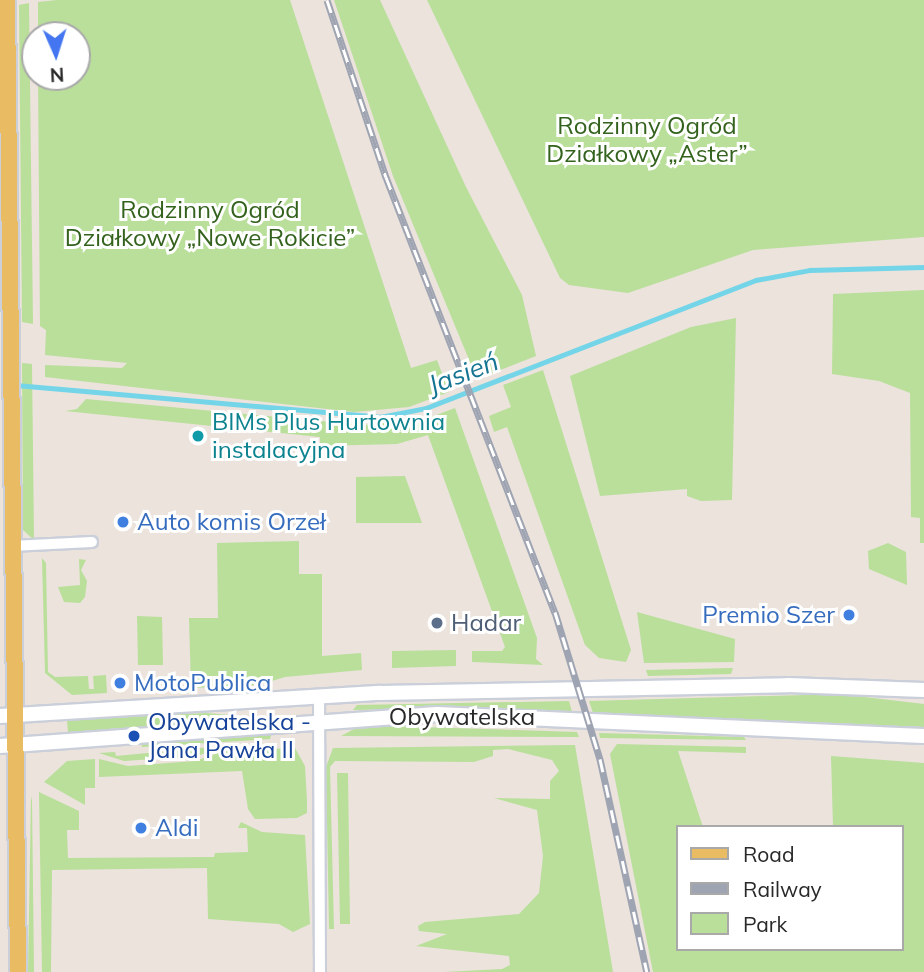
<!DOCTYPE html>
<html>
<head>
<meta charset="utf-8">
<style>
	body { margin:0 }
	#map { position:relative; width:924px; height:972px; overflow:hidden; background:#ebe3dc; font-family:Mulish,sans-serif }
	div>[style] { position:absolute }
	.green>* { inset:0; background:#b9df9b }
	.stream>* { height:4.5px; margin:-2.25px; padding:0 2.25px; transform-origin:2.25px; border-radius:2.25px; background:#74d5e8 }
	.roads { filter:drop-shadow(2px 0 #cacfda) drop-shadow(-2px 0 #cacfda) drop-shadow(0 2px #cacfda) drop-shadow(0 -2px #cacfda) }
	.minor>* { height:10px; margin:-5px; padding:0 5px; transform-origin:5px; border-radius:5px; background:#fff }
	.secondary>* { height:14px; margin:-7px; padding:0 7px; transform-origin:7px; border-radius:7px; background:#fff }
	.primary>* { height:16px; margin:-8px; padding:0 8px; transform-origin:8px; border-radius:8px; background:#e9bb62 }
	.rail>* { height:7px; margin-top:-3.5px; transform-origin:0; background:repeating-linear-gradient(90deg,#fff 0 13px,#9fa4b2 0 26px); box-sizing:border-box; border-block:2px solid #9fa4b2 }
	.dots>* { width:19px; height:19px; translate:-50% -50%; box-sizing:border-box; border:4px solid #fff; border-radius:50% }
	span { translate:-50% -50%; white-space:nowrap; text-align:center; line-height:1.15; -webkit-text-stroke:6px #fff; paint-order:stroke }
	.park-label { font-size:24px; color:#33621d }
	.culture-label { font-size:24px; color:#0d838f }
	.left { translate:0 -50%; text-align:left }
	.shop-label { font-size:24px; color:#366cbe }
	.right { translate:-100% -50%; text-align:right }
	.service-label { font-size:24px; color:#4e5e75 }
	.street-label { font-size:24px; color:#292929 }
	.transit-label { font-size:24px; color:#164399 }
	.water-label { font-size:26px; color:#147492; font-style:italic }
	.legend { position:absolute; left:676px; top:825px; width:228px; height:126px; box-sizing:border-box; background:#fff; border:2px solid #a9a9a9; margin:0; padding:9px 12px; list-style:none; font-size:21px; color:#292929 }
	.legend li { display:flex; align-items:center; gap:14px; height:35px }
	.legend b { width:35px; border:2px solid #a9a9a9 }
	.north { position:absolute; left:21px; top:21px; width:70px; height:70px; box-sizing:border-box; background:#fff; border:2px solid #a9a9a9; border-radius:50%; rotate:177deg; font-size:19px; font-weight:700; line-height:28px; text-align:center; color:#292929 }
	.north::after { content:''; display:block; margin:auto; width:24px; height:32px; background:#4376f0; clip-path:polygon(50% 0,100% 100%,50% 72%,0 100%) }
</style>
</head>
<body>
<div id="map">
	<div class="green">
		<div style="clip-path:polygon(57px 0,290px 0,411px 368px,437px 360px,449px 392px,409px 407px,354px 412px,45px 377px,45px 365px,122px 368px,127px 363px,45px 355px,46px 330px,40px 326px,38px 77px,77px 77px,77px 35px,38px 35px,38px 2px)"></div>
		<div style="clip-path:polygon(334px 0,380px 0,466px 187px,522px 295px,536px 356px,477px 379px,393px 176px)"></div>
		<div style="clip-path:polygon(427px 0,924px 0,924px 237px,753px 250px,628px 293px,569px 285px,560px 278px)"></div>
		<div style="clip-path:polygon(29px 3px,33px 324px,22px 322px,19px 5px)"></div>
		<div style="clip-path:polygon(924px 290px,924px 543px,920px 543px,920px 518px,911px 517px,910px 393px,879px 381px,832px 374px,833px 294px)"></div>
		<div style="clip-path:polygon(736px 318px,732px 500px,701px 501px,687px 496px,687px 489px,600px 496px,570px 376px,691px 327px)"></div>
		<div style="clip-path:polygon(22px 363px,32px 364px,34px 540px,23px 530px)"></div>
		<div style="clip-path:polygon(543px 370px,631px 650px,626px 662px,599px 658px,585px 645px,507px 427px,494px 432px,489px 416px,511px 407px,503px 385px)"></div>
		<div style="clip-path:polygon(86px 399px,364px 425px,423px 420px,455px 408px,537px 638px,536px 659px,543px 665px,472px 662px,472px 651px,502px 651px,505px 647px,428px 435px,397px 444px,320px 446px,320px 437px,65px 411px,77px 409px)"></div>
		<div style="clip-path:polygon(405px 476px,422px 523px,356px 523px,356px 477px)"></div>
		<div style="clip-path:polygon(299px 541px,299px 574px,322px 574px,322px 656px,361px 653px,362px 670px,285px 677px,259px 685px,191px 688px,189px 618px,218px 618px,217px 543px)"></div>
		<div style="clip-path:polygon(888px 543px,906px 552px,907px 585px,869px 569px,868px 551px)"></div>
		<div style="clip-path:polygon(42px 558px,46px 563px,48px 672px,55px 677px,88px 676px,89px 689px,94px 689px,93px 676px,106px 675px,107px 693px,72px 695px,45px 673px)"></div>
		<div style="clip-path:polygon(79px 559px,86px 560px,81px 570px,87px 581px,85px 597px,80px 603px,64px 602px,58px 587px,80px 585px)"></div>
		<div style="clip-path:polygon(637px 612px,735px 639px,734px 662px,644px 663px)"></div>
		<div style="clip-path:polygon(137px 616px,162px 617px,163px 665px,138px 665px)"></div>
		<div style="clip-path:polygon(456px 650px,456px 666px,392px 668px,392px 651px)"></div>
		<div style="clip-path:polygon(733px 668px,731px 674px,648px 676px,646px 670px)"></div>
		<div style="clip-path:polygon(839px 694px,924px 704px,924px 727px,593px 713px,589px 701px)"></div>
		<div style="clip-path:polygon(569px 701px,572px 712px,482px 707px,353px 710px,357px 705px)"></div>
		<div style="clip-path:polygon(206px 713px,266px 718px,68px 732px,67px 720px)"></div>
		<div style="clip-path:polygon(389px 726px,577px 732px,579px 737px,341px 736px,354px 729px)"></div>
		<div style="clip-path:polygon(272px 732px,270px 739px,142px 747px,141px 742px)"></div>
		<div style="clip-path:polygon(599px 733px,744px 737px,746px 740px,600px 738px)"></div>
		<div style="clip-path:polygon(617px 744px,746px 747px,746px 753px,678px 751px,703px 827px,677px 827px,677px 949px,901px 949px,901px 827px,833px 827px,831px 756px,924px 763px,924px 972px,653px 972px,610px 754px)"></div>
		<div style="clip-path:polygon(575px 745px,613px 972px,444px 972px,502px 969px,510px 965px,509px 956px,416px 946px,447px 934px,419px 931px,418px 926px,425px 922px,519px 914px,539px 893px,543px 856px,537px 810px,494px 798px,550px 799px,550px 781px,559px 771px,552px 760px,508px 749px,493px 750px,493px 756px,474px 762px,335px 761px,330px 767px,334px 929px,329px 929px,326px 767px,333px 748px)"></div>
		<div style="clip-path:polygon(221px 746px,198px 756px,124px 761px,99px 753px,115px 752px,116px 756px)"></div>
		<div style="clip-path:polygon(295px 748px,305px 766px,307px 801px,307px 813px,297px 818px,255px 819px,248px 809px,242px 771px,99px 777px,99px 759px,128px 766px,195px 761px,224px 751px)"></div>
		<div style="clip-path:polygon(95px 759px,95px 788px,85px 788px,85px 805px,44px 782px,67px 761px)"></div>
		<div style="clip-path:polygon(337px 773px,348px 773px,350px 924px,340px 924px)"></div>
		<div style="clip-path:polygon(39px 792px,79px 811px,79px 830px,67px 830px,68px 858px,214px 857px,215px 853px,248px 852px,247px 828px,238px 828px,241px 822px,262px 832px,305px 835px,310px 924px,293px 932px,279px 924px,208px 919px,207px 868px,52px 870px,51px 972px,42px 972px)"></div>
		<div style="clip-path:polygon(31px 796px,32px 801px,34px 972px,28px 972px)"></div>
	</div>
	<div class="stream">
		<div style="left:16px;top:385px;width:365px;rotate:5deg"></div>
		<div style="left:380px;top:417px;width:47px;rotate:-11.1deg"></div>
		<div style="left:426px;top:408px;width:354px;rotate:-21.2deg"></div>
		<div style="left:756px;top:280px;width:55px;rotate:-10.5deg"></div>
		<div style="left:810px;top:270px;width:114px;rotate:-1.5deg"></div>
	</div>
	<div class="roads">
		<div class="minor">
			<div style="left:11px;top:546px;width:81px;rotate:-2.8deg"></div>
			<div style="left:319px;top:696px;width:276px;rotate:89.8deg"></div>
		</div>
		<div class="secondary">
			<div style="left:0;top:716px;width:381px;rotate:-3.5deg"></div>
			<div style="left:380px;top:693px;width:408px;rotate:-1.1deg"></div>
			<div style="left:788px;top:685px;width:136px;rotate:2.1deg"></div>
			<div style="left:0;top:746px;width:438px;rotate:-4.2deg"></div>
			<div style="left:437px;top:714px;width:487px;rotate:2.6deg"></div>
		</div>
		<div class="primary">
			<div style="left:7px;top:0;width:972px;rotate:89.35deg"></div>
		</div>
	</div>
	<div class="rail">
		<div style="left:327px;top:0;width:187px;rotate:71.6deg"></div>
		<div style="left:386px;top:177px;width:467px;rotate:68.8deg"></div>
		<div style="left:555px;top:612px;width:154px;rotate:73deg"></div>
		<div style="left:600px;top:759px;width:218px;rotate:77.6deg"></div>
	</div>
	<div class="dots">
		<div style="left:198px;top:436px;background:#0f9aa8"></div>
		<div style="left:123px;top:522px;background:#3f7fe0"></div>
		<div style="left:849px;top:615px;background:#3f7fe0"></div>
		<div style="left:437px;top:623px;background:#5c6f8a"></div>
		<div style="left:120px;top:683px;background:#3f7fe0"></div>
		<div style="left:134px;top:736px;background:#1a4fb4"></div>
		<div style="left:141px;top:828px;background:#3f7fe0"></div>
	</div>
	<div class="park-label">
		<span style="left:647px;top:140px">Rodzinny Ogród<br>Działkowy „Aster”</span>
		<span style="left:210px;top:224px">Rodzinny Ogród<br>Działkowy „Nowe Rokicie”</span>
	</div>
	<div class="culture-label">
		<span class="left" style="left:212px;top:436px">BIMs Plus Hurtownia<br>instalacyjna</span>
	</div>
	<div class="shop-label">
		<span class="left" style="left:137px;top:522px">Auto komis Orzeł</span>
		<span class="right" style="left:835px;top:615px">Premio Szer</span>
		<span class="left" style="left:134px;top:683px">MotoPublica</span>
		<span class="left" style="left:155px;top:828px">Aldi</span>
	</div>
	<div class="service-label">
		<span class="left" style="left:451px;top:623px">Hadar</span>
	</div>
	<div class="street-label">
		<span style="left:462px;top:717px">Obywatelska</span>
	</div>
	<div class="transit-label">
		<span class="left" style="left:148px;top:736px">Obywatelska -<br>Jana Pawła II</span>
	</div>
	<div class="water-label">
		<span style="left:463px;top:373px;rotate:-21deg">Jasień</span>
	</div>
	<ul class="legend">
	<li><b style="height:9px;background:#e9bb62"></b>Road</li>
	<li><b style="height:9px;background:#9fa4b2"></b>Railway</li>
	<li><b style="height:19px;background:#b9df9b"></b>Park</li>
	</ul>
	<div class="north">N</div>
</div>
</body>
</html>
